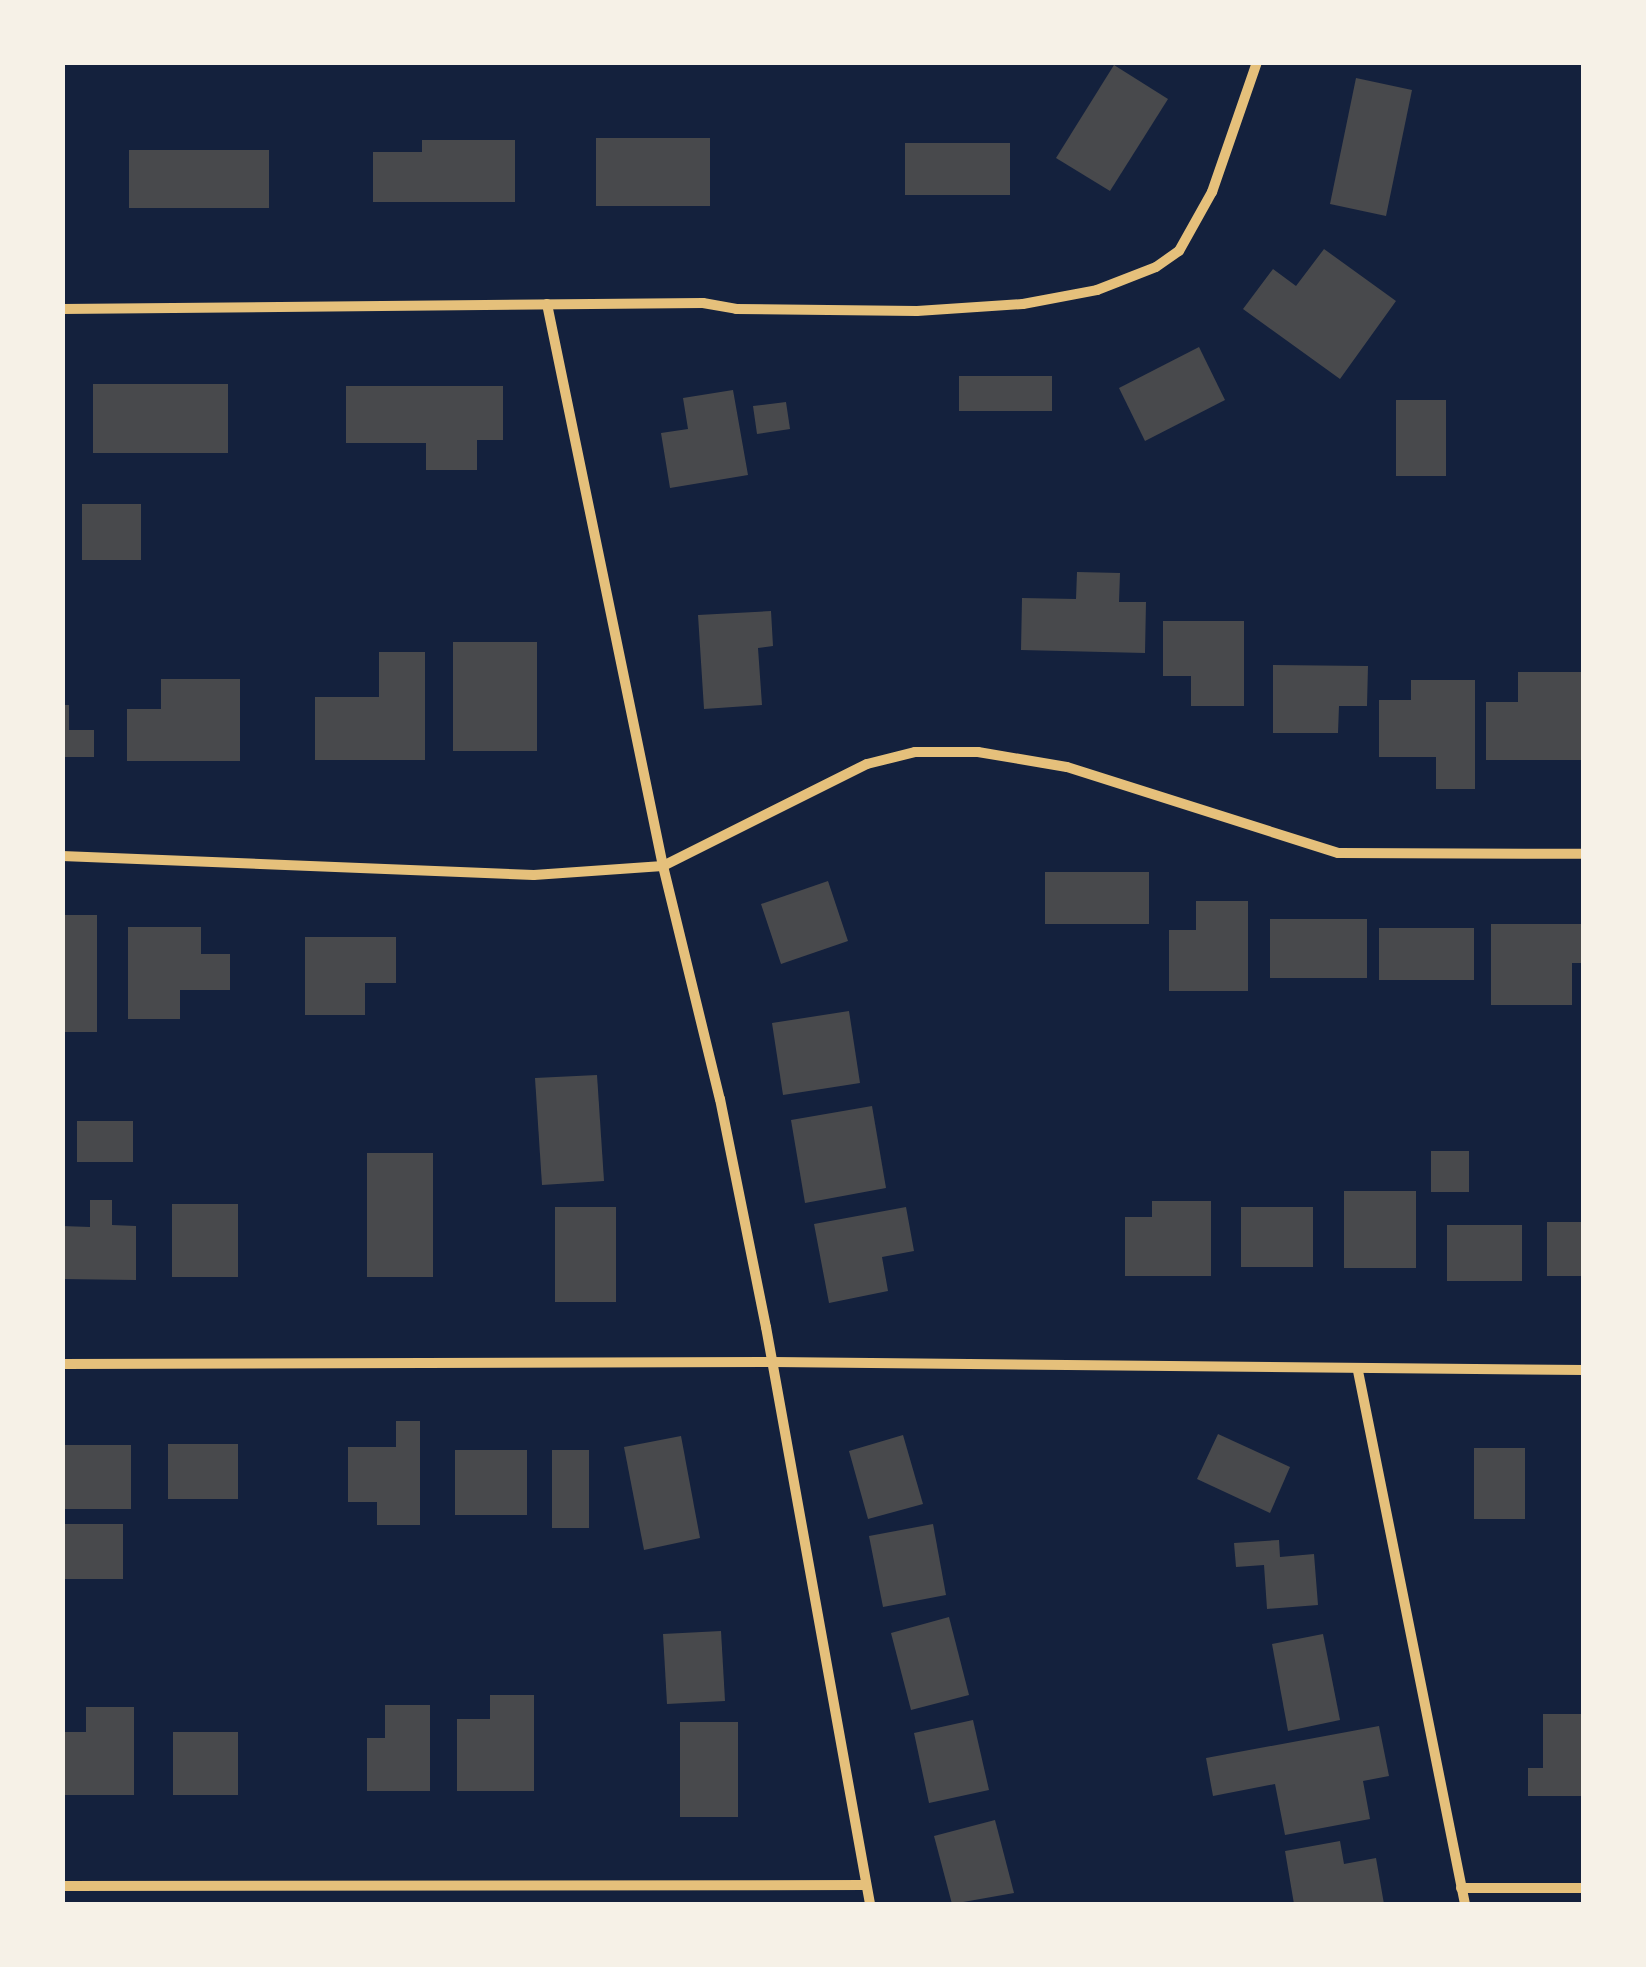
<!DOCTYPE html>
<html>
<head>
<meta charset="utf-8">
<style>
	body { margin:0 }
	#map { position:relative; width:1646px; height:1967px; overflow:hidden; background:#14213d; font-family:"Playfair Display",serif }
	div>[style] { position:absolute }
	.building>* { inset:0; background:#48494c }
	.minor>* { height:10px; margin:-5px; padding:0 5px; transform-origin:5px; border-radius:5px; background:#e5c07b }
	span { translate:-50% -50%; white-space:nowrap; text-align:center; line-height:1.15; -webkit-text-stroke:8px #f6f1e7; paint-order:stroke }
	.frame { position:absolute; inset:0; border:65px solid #f6f1e7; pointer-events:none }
</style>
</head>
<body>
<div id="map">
	<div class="building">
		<div style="clip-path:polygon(1114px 65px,1168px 99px,1110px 191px,1056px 158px)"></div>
		<div style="clip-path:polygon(1356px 78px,1412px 90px,1386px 216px,1330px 204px)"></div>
		<div style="clip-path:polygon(596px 138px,710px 138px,710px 206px,596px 206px)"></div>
		<div style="clip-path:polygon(422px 140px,515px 140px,515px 202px,373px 202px,373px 152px,422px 152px)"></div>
		<div style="clip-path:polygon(905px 143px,1010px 143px,1010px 195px,905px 195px)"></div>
		<div style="clip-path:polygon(129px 150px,269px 150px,269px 208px,129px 208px)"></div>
		<div style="clip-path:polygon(1324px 249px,1396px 301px,1340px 379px,1243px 309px,1273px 269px,1296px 286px)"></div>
		<div style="clip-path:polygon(1199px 347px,1225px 400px,1145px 441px,1119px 388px)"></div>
		<div style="clip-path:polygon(959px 376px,1052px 376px,1052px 411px,959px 411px)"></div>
		<div style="clip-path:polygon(93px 384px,228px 384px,228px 453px,93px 453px)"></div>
		<div style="clip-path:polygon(346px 386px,503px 386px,503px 440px,477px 440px,477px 470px,426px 470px,426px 443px,346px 443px)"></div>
		<div style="clip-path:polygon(733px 390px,748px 475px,670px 488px,661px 433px,688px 429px,683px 398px)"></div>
		<div style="clip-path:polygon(1396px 400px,1446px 400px,1446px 476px,1396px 476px)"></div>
		<div style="clip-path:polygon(786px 402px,790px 429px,757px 434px,753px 406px)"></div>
		<div style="clip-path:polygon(82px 504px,141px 504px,141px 560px,82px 560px)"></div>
		<div style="clip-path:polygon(1077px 572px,1120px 573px,1119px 602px,1146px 602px,1145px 653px,1021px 650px,1022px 598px,1076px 599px)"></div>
		<div style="clip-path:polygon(771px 611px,773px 646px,758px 648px,762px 705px,704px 709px,698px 615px)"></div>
		<div style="clip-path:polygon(1163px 621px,1244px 621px,1244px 706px,1191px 706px,1191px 676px,1163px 676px)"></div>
		<div style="clip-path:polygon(453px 642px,537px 642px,537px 751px,453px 751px)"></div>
		<div style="clip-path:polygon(379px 652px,425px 652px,425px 760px,315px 760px,315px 697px,379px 697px)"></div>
		<div style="clip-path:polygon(1273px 665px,1368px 666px,1367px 706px,1339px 706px,1338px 733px,1273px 733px)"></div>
		<div style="clip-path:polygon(1518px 672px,1581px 672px,1581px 760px,1486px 760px,1486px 702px,1518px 702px)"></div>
		<div style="clip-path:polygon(161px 679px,240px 679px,240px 761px,127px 761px,127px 709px,161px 709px)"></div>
		<div style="clip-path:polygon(1411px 680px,1475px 680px,1475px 789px,1436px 789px,1436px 757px,1379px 757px,1379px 700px,1411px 700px)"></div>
		<div style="clip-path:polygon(62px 705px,69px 705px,69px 730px,94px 730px,94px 757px,62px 757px)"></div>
		<div style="clip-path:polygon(1045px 872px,1149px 872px,1149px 924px,1045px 924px)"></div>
		<div style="clip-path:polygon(828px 881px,848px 941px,781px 964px,761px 904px)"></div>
		<div style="clip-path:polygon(1196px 901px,1248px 901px,1248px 991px,1169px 991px,1169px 930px,1196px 930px)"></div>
		<div style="clip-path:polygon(62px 915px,97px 915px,97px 1032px,62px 1032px)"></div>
		<div style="clip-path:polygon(1270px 919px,1367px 919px,1367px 978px,1270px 978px)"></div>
		<div style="clip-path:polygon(1491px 924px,1584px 924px,1584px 963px,1572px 963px,1572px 1005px,1491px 1005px)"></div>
		<div style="clip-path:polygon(128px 927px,201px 927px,201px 954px,230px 954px,230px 990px,180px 990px,180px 1019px,128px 1019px)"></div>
		<div style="clip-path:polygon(1379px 928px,1474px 928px,1474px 980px,1379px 980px)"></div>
		<div style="clip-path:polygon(305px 937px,396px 937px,396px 983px,365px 983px,365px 1015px,305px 1015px)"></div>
		<div style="clip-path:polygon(849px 1011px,860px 1083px,783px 1095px,772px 1023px)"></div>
		<div style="clip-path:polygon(597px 1075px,604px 1181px,542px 1185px,535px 1078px)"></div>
		<div style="clip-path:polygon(872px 1106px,886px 1188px,805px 1203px,791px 1120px)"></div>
		<div style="clip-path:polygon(77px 1121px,133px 1121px,133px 1162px,77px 1162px)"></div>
		<div style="clip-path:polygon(1431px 1151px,1469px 1151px,1469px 1192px,1431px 1192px)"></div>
		<div style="clip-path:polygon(367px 1153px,433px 1153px,433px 1277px,367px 1277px)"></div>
		<div style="clip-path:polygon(1344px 1191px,1416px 1191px,1416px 1268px,1344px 1268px)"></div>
		<div style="clip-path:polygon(90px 1200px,112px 1200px,112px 1225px,136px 1226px,136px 1280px,62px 1279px,62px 1226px,90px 1227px)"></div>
		<div style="clip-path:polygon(1152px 1201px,1211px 1201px,1211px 1276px,1125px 1276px,1125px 1217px,1152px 1217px)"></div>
		<div style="clip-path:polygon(172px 1204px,238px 1204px,238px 1277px,172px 1277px)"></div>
		<div style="clip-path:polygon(555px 1207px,616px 1207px,616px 1302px,555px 1302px)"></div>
		<div style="clip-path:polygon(906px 1207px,914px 1251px,882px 1257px,888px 1291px,829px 1303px,814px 1224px)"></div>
		<div style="clip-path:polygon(1241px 1207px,1313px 1207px,1313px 1267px,1241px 1267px)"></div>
		<div style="clip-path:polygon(1547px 1222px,1584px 1222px,1584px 1276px,1547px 1276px)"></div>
		<div style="clip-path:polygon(1447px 1225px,1522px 1225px,1522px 1281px,1447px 1281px)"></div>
		<div style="clip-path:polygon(396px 1421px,420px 1421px,420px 1525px,377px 1525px,377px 1502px,348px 1502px,348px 1447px,396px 1447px)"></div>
		<div style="clip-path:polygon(1218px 1434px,1290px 1467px,1270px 1513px,1197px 1479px)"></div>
		<div style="clip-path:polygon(903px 1435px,923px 1504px,868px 1519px,849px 1451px)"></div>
		<div style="clip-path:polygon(681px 1436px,700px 1538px,644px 1550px,624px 1447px)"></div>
		<div style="clip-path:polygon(168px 1444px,238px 1444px,238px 1499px,168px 1499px)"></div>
		<div style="clip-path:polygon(62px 1445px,131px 1445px,131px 1509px,62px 1509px)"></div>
		<div style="clip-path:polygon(1474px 1448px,1525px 1448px,1525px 1519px,1474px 1519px)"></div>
		<div style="clip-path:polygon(455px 1450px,527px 1450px,527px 1515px,455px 1515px)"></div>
		<div style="clip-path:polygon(552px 1450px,589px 1450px,589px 1528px,552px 1528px)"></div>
		<div style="clip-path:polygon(62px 1524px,123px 1524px,123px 1579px,62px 1579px)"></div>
		<div style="clip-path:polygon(933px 1524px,946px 1595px,883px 1607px,869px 1536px)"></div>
		<div style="clip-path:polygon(1279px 1540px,1280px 1557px,1314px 1554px,1318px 1605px,1267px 1609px,1264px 1565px,1236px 1567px,1234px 1543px)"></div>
		<div style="clip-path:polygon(949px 1617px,969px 1695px,911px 1710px,891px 1633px)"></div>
		<div style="clip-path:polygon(721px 1631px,725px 1701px,667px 1704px,663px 1634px)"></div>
		<div style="clip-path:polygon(1323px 1634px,1340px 1720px,1288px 1731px,1272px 1644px)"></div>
		<div style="clip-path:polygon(490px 1695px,534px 1695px,534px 1791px,457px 1791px,457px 1719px,490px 1719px)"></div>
		<div style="clip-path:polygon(385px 1705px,430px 1705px,430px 1791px,367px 1791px,367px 1738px,385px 1738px)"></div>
		<div style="clip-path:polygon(86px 1707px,134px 1707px,134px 1795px,62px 1795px,62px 1732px,86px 1732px)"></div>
		<div style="clip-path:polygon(1543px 1714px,1584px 1714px,1584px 1796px,1528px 1796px,1528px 1768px,1543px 1768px)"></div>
		<div style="clip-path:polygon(973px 1720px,989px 1790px,929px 1803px,914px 1733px)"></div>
		<div style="clip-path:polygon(680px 1722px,738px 1722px,738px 1817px,680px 1817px)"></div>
		<div style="clip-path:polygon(1379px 1726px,1389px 1776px,1363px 1781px,1370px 1819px,1285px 1835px,1275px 1784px,1213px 1796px,1206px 1758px)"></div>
		<div style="clip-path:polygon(173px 1732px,238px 1732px,238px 1795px,173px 1795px)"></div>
		<div style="clip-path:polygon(995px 1820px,1014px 1893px,952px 1904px,934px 1836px)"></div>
		<div style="clip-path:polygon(1340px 1841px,1344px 1864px,1376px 1858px,1384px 1904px,1294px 1904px,1285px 1851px)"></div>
	</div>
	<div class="minor">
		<div style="left:547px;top:304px;width:574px;rotate:78.34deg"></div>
		<div style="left:663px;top:866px;width:240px;rotate:76.3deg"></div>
		<div style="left:720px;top:1099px;width:233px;rotate:78.6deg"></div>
		<div style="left:766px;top:1327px;width:586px;rotate:79.78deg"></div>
		<div style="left:62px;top:309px;width:641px;rotate:-0.54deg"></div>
		<div style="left:703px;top:303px;width:34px;rotate:10deg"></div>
		<div style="left:736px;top:309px;width:181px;rotate:0.6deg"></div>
		<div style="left:917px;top:311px;width:106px;rotate:-3.8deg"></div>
		<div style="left:1023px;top:304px;width:75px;rotate:-10.7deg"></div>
		<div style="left:1097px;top:290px;width:63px;rotate:-21.3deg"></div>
		<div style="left:1156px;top:267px;width:28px;rotate:-35deg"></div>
		<div style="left:1179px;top:251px;width:68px;rotate:-60.8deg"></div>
		<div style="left:1212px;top:192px;width:138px;rotate:-70.9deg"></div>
		<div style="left:62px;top:856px;width:472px;rotate:2.3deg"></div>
		<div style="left:534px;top:875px;width:129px;rotate:-4deg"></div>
		<div style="left:663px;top:866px;width:228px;rotate:-26.6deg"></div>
		<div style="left:867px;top:764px;width:49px;rotate:-14deg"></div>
		<div style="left:915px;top:752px;width:63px"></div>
		<div style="left:978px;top:752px;width:90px;rotate:9.6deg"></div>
		<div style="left:1067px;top:767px;width:284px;rotate:17.6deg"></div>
		<div style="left:1338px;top:853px;width:246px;rotate:0.2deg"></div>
		<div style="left:62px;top:1364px;width:711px;rotate:-0.16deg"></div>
		<div style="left:773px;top:1362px;width:811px;rotate:0.57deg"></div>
		<div style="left:1358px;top:1371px;width:544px;rotate:78.65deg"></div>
		<div style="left:62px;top:1886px;width:804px;rotate:-0.07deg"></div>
		<div style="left:1461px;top:1888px;width:123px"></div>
	</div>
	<div class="frame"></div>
</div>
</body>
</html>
